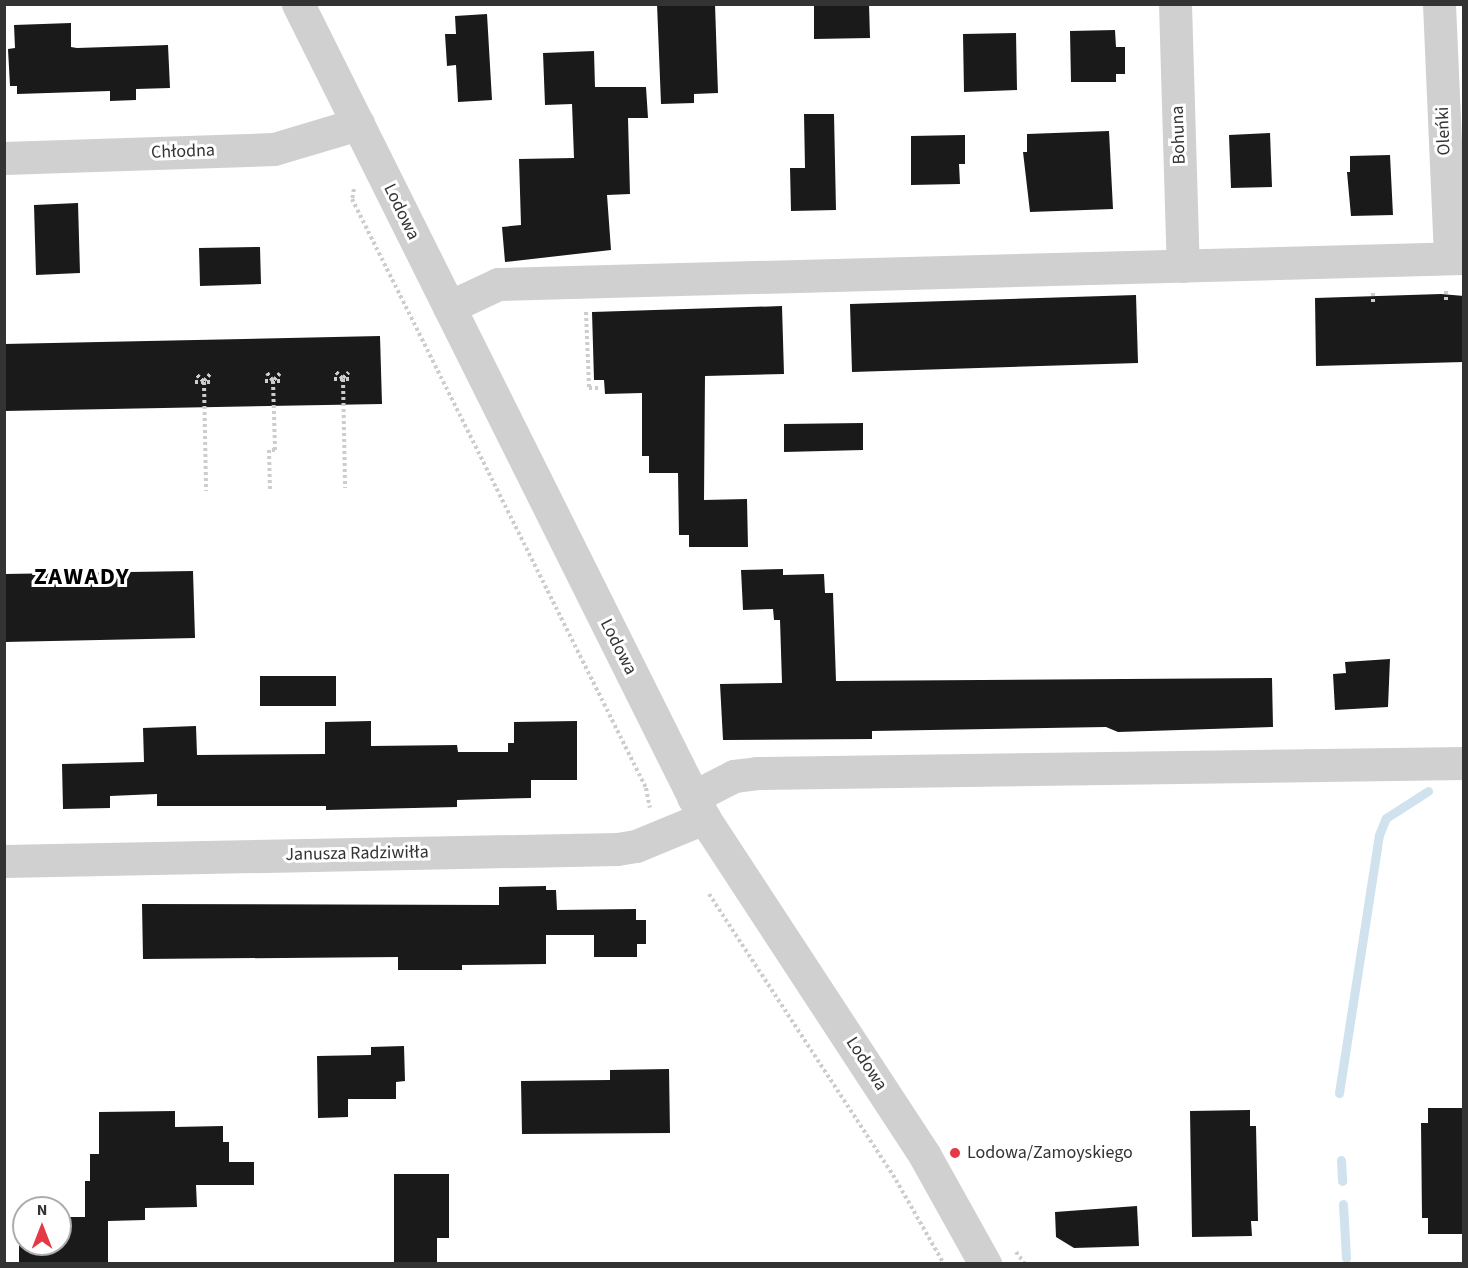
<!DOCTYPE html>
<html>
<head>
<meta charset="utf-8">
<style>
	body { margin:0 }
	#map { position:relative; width:1468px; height:1268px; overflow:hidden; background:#fff; font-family:"Source Sans 3",sans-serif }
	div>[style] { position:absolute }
	.stream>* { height:9px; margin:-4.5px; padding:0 4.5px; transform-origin:4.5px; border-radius:4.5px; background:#cfe2ee }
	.building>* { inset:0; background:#1a1a1a }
	.path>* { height:4px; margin-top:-2px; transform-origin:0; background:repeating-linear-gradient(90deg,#cdcdcd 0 3px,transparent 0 6px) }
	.minor>* { height:33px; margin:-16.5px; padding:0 16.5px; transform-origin:16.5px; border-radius:16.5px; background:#d0d0d0 }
	.dots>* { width:16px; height:16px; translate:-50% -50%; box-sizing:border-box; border:3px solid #fff; border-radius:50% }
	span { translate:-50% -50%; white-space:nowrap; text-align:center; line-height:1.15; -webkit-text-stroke:6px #fff; paint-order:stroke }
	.street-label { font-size:18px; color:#333 }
	.poi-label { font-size:18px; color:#333 }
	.left { translate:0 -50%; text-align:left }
	.district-label { font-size:24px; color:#000; font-weight:700; letter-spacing:1.5px }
	.frame { position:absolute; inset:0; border:6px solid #333; pointer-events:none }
	.north { position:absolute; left:12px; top:1196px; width:60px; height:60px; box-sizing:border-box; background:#fff; border:2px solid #adadad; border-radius:50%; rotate:0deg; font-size:16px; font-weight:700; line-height:24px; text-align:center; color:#333 }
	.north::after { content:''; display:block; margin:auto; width:21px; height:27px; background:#e63946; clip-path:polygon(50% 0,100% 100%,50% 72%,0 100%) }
</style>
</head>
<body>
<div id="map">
	<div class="stream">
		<div style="left:1339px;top:1093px;width:261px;rotate:-81.2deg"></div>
		<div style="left:1379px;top:835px;width:18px;rotate:-68deg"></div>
		<div style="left:1386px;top:818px;width:50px;rotate:-32.7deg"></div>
		<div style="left:1341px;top:1160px;width:21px;rotate:87deg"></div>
		<div style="left:1343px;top:1204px;width:54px;rotate:86.8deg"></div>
	</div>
	<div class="building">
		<div style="clip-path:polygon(657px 4px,715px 4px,718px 93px,694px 94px,694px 103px,661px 104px)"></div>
		<div style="clip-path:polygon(814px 4px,869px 4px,870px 38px,814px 39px)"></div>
		<div style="clip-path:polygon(487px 14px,492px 100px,458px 102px,456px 65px,447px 66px,445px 34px,456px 34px,455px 16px)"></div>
		<div style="clip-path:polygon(71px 23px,71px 47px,77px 48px,168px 45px,170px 88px,136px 89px,136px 100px,110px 101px,110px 91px,17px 94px,17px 86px,10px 86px,8px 49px,15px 48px,14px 25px)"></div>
		<div style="clip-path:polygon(1115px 30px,1116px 47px,1125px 47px,1125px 74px,1116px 74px,1116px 82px,1071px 82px,1070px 31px)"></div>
		<div style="clip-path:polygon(1016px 33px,1017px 90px,964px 92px,963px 34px)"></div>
		<div style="clip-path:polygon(594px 51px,595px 87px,646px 87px,648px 118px,628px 118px,630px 194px,607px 195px,611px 250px,505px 262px,502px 227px,521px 225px,519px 159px,574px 158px,572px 104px,545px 105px,543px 53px)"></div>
		<div style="clip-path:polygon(804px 114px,834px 114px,836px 210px,791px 211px,790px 168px,805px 168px)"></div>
		<div style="clip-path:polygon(1109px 131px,1113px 209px,1030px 212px,1023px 152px,1027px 152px,1027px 134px)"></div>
		<div style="clip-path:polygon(1270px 133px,1272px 187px,1231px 188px,1229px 135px)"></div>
		<div style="clip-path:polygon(965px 135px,965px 164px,959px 164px,960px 184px,911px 185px,911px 136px)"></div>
		<div style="clip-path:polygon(1390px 155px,1393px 215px,1351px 216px,1347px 172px,1350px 172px,1350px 156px)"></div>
		<div style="clip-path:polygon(78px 203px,80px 273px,36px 275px,34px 205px)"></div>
		<div style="clip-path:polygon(260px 247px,261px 284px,200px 286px,199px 248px)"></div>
		<div style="clip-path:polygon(1441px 294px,1464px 296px,1464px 362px,1316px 366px,1315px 298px)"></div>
		<div style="clip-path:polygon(1136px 295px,1138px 363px,852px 372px,850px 304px)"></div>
		<div style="clip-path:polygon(782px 306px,784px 374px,705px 376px,704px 500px,747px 499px,748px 547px,689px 547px,689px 535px,679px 535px,678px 473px,649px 473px,649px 456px,642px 456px,642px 393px,605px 394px,604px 380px,594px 380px,592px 312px)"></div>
		<div style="clip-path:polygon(380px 336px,382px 404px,4px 411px,4px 344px)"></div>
		<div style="clip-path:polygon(863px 423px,863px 450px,784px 452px,784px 424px)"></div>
		<div style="clip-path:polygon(783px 569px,783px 575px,824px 574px,825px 593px,833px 593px,836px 681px,1272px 678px,1273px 727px,1118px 732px,1106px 727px,872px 731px,872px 739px,723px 740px,720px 684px,782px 683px,780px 620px,774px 620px,773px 609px,743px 610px,741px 570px)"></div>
		<div style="clip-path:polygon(193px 571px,195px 638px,4px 642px,4px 574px)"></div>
		<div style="clip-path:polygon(1390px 659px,1388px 707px,1335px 710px,1333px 674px,1346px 673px,1345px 662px)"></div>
		<div style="clip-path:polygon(260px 676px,336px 676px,336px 706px,260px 706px)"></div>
		<div style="clip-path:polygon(371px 721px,371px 746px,457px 745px,458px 752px,508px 752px,508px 743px,514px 743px,514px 722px,577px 721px,577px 780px,531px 780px,531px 798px,457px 800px,457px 807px,326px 810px,326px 806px,157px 806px,157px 794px,110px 796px,110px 808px,63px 809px,62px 764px,144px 762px,143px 728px,196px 726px,197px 755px,325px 754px,325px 722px)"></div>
		<div style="clip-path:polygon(546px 886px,546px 890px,556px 890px,557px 910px,636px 909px,636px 920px,646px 920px,646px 944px,637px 944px,637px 957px,594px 957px,594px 935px,546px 935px,546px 964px,462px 965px,462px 970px,398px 970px,398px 957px,143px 959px,142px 904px,499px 905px,499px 887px)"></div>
		<div style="clip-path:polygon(404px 1046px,405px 1081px,396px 1082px,396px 1099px,348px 1099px,348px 1117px,318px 1118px,317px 1056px,371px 1055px,371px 1047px)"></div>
		<div style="clip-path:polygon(669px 1069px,670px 1133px,522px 1134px,521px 1081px,610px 1080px,610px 1070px)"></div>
		<div style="clip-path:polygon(1428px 1108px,1464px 1108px,1464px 1234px,1428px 1234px,1428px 1218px,1422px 1218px,1421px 1123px,1428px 1123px)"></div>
		<div style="clip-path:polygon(1250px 1110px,1250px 1126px,1256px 1126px,1258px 1221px,1251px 1221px,1252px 1236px,1192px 1237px,1190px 1111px)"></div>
		<div style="clip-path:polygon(175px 1111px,175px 1127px,223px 1126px,223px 1142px,229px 1142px,229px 1162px,254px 1162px,254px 1185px,196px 1185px,197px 1207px,145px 1208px,145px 1220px,108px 1221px,108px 1263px,19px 1263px,19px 1218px,24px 1218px,24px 1244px,60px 1244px,60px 1217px,85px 1217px,85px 1181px,90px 1181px,90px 1154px,99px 1154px,99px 1112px)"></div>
		<div style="clip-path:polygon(394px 1174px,449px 1174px,449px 1238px,437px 1238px,437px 1263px,394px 1263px)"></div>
		<div style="clip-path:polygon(1137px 1206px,1139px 1246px,1074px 1248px,1056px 1237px,1055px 1212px)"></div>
	</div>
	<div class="path">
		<div style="left:354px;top:189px;width:10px;rotate:101deg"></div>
		<div style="left:352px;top:199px;width:658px;rotate:63.47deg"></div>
		<div style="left:646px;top:788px;width:20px;rotate:79deg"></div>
		<div style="left:1446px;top:291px;width:11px;rotate:90deg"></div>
		<div style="left:1373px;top:293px;width:11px;rotate:90deg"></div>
		<div style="left:586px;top:312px;width:76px;rotate:87.7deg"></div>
		<div style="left:589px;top:388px;width:11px"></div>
		<div style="left:336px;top:372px;width:10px;rotate:45deg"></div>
		<div style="left:343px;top:379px;width:109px;rotate:88.9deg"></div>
		<div style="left:267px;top:373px;width:10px;rotate:53deg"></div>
		<div style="left:273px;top:381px;width:69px;rotate:88.3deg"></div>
		<div style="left:275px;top:450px;width:6px;rotate:180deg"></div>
		<div style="left:269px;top:450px;width:40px;rotate:88.6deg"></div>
		<div style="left:197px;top:375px;width:10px;rotate:45deg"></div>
		<div style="left:204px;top:382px;width:109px;rotate:88.9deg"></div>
		<div style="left:343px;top:378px;width:8px;rotate:-45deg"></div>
		<div style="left:334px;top:379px;width:18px"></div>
		<div style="left:274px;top:380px;width:9px;rotate:-49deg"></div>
		<div style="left:204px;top:381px;width:9px;rotate:-49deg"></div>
		<div style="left:265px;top:381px;width:17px"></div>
		<div style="left:195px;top:382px;width:18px"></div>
		<div style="left:709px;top:894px;width:342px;rotate:56.8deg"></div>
		<div style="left:896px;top:1180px;width:97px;rotate:60.3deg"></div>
		<div style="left:1016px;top:1252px;width:15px;rotate:53deg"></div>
	</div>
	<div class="minor">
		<div style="left:298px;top:4px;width:910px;rotate:63.49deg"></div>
		<div style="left:704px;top:818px;width:404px;rotate:56.8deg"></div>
		<div style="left:925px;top:1156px;width:124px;rotate:60.9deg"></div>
		<div style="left:1175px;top:4px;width:262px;rotate:88.3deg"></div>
		<div style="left:1439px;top:4px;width:254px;rotate:87.5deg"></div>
		<div style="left:4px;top:158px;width:270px;rotate:-1.9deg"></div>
		<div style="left:274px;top:149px;width:88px;rotate:-16.6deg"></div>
		<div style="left:449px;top:307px;width:54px;rotate:-25.1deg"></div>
		<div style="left:498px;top:284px;width:966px;rotate:-1.54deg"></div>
		<div style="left:693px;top:797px;width:46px;rotate:-27.1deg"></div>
		<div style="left:734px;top:776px;width:23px;rotate:-7deg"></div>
		<div style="left:757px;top:773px;width:707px;rotate:-0.81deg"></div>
		<div style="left:4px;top:861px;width:613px;rotate:-1.12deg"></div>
		<div style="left:617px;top:849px;width:19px;rotate:-9deg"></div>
		<div style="left:636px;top:846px;width:74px;rotate:-22.4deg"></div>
	</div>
	<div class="dots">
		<div style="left:955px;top:1153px;background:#e63946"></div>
	</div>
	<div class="street-label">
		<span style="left:1444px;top:131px;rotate:-92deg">Oleńki</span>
		<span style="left:1179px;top:135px;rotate:-92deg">Bohuna</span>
		<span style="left:183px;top:152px;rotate:-2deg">Chłodna</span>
		<span style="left:401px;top:212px;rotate:64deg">Lodowa</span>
		<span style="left:618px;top:647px;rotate:63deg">Lodowa</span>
		<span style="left:357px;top:854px;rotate:-1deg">Janusza Radziwiłła</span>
		<span style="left:866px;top:1064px;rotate:57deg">Lodowa</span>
	</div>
	<div class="poi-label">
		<span class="left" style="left:967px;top:1153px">Lodowa/Zamoyskiego</span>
	</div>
	<div class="district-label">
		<span style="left:82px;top:577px">ZAWADY</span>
	</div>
	<div class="frame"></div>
	<div class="north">N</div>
</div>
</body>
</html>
